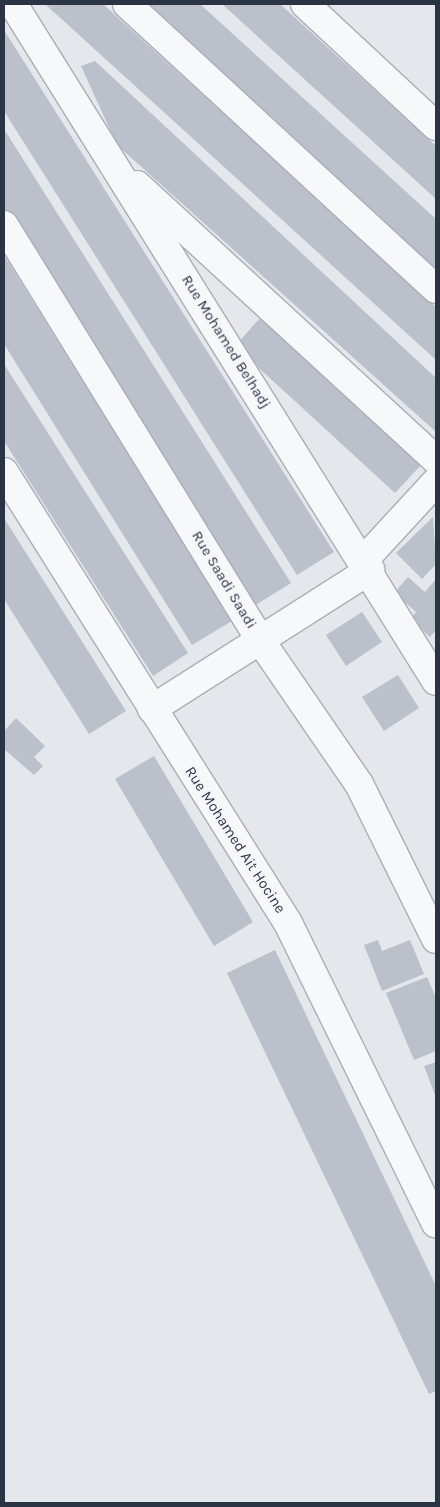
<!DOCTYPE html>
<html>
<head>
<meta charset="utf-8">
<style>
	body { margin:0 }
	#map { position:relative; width:440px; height:1507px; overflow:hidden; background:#e4e7ec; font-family:Karla,sans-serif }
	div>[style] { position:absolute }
	.building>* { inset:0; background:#bbc0ca }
	.roads { filter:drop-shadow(1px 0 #a9aeb7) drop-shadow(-1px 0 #a9aeb7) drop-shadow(0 1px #a9aeb7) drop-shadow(0 -1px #a9aeb7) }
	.minor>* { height:28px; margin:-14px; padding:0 14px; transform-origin:14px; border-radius:14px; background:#f7f8fa }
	span { translate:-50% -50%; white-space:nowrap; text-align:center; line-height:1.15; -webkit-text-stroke:5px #f4f6f9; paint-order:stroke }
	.street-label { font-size:15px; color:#2b3445 }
	.frame { position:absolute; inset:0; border:5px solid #2b3445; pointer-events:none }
</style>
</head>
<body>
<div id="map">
	<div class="building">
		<div style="clip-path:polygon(45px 4px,103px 4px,436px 307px,436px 360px)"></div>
		<div style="clip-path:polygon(142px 4px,200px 4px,436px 219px,436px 272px)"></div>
		<div style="clip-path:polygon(222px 4px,280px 4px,436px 146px,436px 199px)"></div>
		<div style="clip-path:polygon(4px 30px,334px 552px,297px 575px,4px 111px)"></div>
		<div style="clip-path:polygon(95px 61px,436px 378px,436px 432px,117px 145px,81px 66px)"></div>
		<div style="clip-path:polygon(4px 129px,291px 583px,254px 606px,4px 210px)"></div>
		<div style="clip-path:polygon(4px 255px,232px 621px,192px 645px,4px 344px)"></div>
		<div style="clip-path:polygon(261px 317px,422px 464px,395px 493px,235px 346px)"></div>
		<div style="clip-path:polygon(4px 364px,188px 653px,153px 676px,4px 441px)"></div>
		<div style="clip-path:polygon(433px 517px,436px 564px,422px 579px,396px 553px)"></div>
		<div style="clip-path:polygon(4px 518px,126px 711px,89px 734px,4px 599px)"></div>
		<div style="clip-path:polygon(408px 577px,425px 592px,436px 579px,436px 630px,430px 637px,410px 619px,416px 612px,394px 593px)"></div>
		<div style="clip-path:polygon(362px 612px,382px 642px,346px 666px,326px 635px)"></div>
		<div style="clip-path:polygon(398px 675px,419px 708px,384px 731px,362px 697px)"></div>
		<div style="clip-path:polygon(16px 718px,45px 746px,34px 757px,43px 766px,34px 775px,4px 749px,4px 731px)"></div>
		<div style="clip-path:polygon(154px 756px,253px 922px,214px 946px,115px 779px)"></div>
		<div style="clip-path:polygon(378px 940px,382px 951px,410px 940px,424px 974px,382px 991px,364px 945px)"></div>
		<div style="clip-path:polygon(275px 950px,436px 1286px,436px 1391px,429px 1394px,227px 973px)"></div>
		<div style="clip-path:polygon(427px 977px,436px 998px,436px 1051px,414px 1060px,386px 993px)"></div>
		<div style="clip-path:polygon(436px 1062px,436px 1098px,424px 1066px)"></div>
	</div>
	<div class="roads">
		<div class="minor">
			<div style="left:13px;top:4px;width:798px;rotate:58deg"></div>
			<div style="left:127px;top:4px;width:420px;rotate:42.7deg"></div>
			<div style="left:305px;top:4px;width:179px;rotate:43deg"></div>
			<div style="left:137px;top:185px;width:406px;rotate:42.6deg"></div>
			<div style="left:4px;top:225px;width:488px;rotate:58.3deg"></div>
			<div style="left:260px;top:640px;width:175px;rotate:55.5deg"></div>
			<div style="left:359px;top:784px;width:173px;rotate:63.6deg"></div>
			<div style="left:4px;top:472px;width:533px;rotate:57.8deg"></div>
			<div style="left:288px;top:923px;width:335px;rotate:63.8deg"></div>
			<div style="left:363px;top:561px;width:108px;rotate:-47.3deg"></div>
			<div style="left:152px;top:709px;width:259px;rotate:-32.5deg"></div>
		</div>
	</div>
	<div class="street-label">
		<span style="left:226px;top:342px;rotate:58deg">Rue Mohamed Belhadj</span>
		<span style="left:224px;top:580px;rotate:59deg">Rue Saadi Saadi</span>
		<span style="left:235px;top:840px;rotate:57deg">Rue Mohamed Ait Hocine</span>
	</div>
	<div class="frame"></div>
</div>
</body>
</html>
